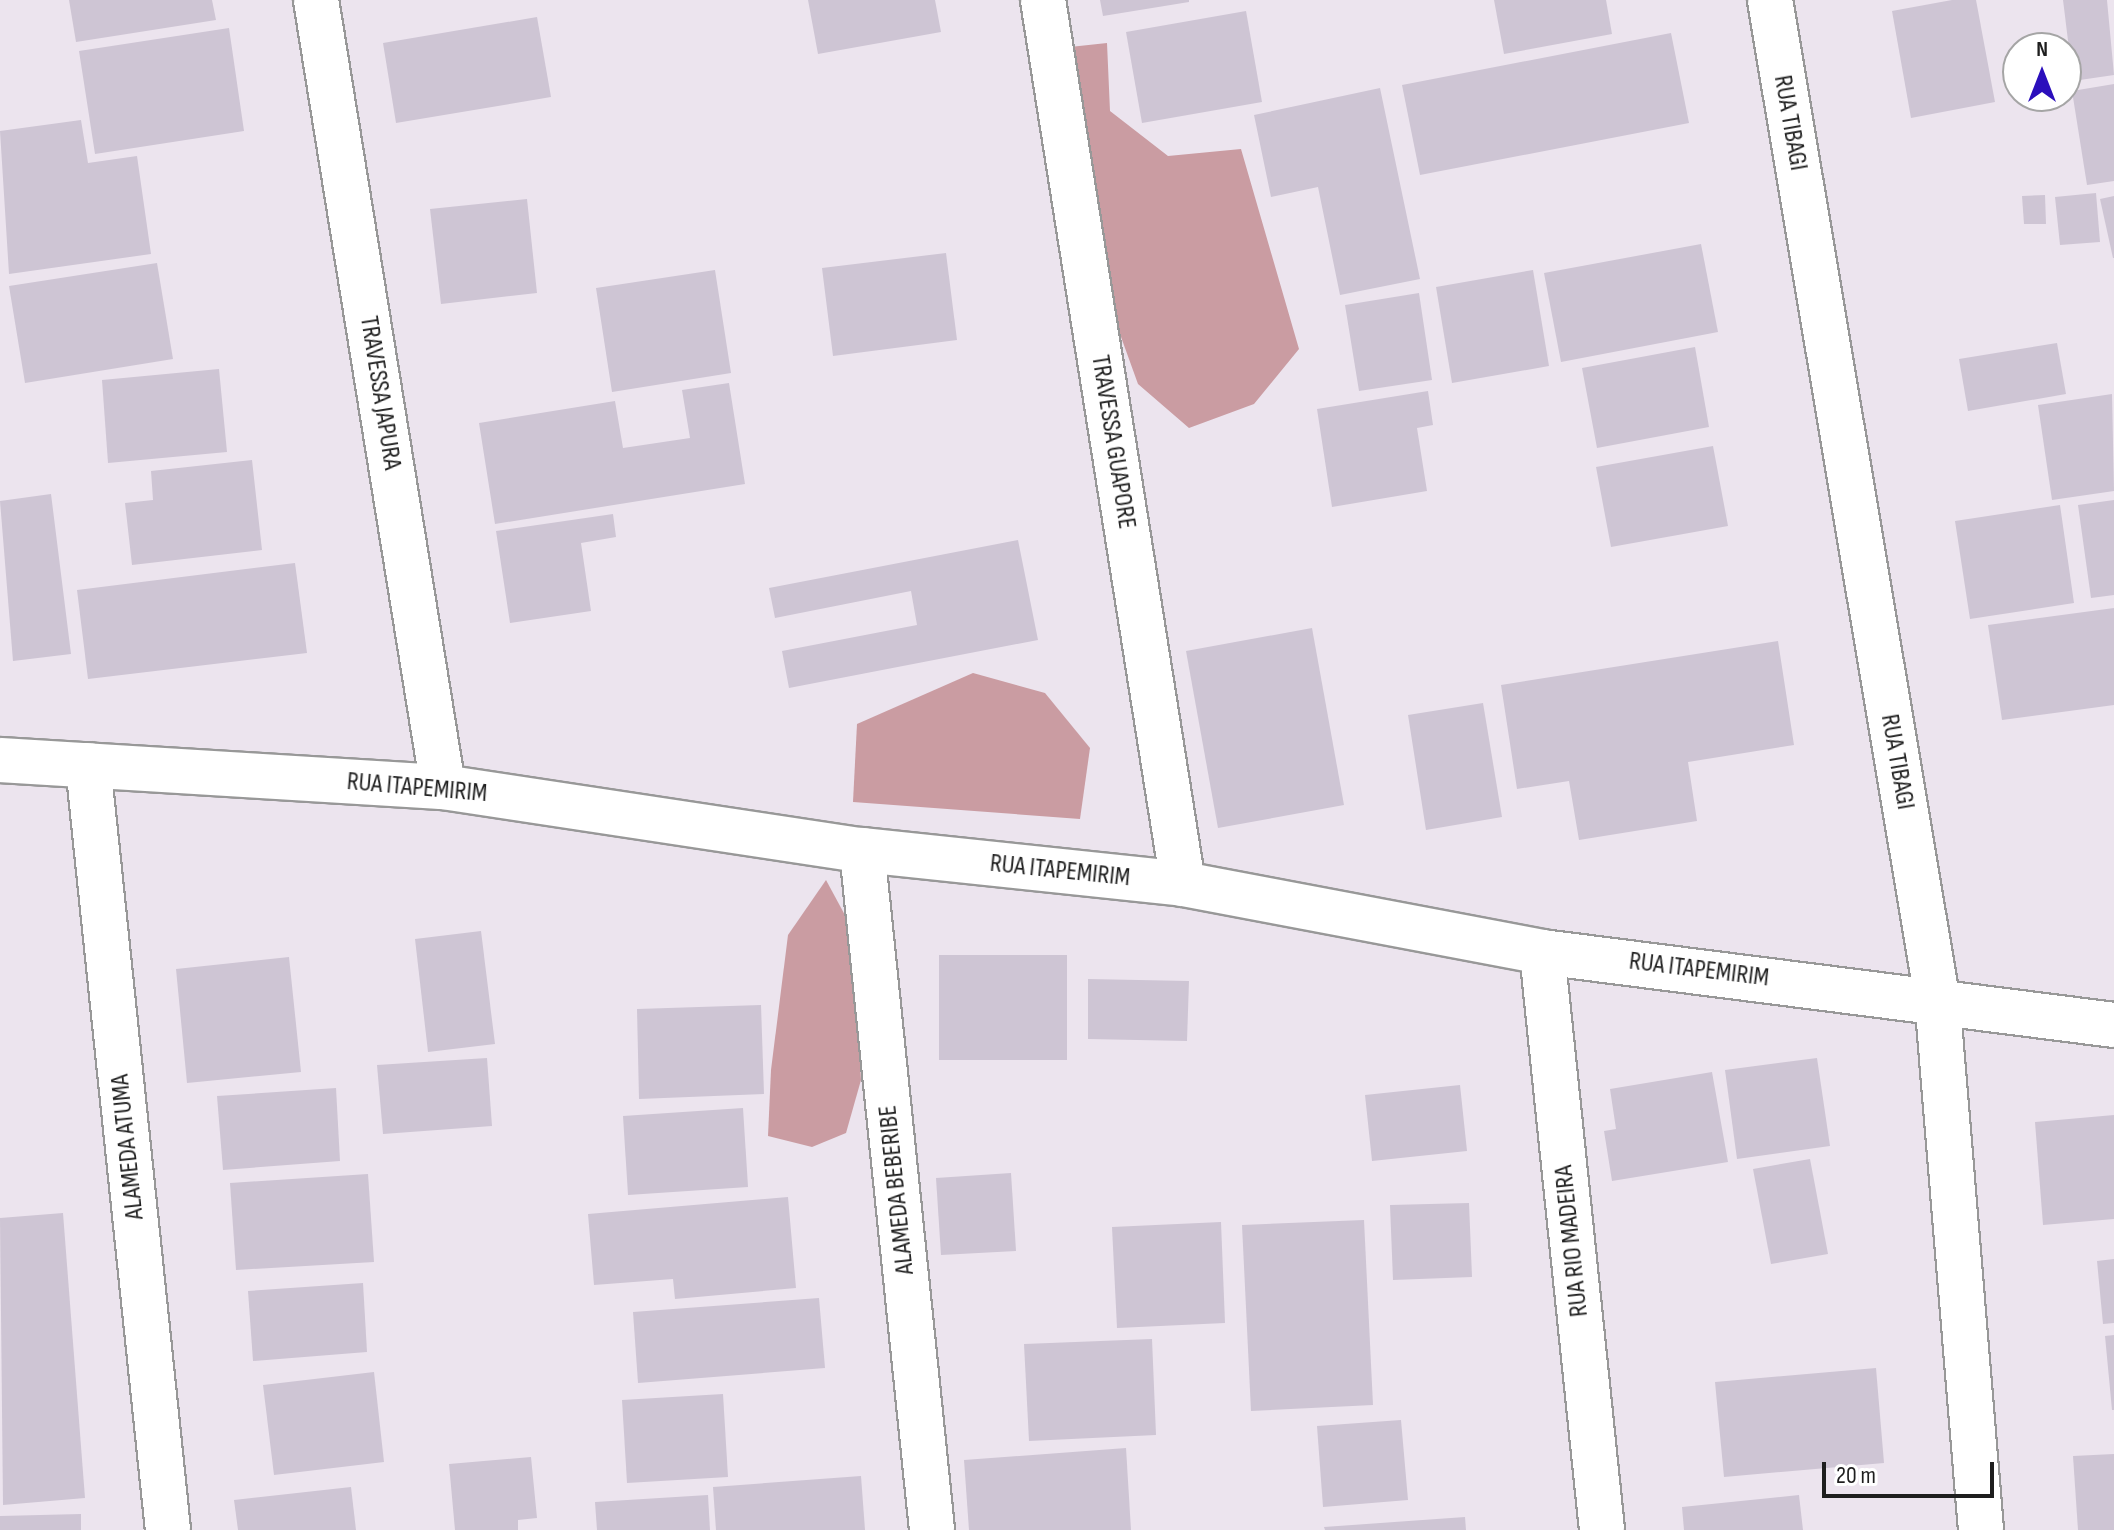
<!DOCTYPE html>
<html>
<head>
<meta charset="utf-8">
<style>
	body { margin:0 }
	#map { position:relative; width:2114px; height:1530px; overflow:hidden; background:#ece4ee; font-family:"Sofia Sans Condensed",sans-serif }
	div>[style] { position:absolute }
	.forest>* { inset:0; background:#ca9ca2 }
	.building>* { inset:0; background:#cec5d4 }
	.roads { filter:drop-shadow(2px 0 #989898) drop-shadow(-2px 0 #989898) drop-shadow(0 2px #989898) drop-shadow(0 -2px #989898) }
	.minor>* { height:44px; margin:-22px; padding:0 22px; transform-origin:22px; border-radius:22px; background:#fff }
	span { translate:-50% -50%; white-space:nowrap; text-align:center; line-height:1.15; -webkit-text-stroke:6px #fff; paint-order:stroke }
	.street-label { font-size:26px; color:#1e1e1e }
	.north { position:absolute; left:2002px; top:32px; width:80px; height:80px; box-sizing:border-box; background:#fff; border:2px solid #a5a5a5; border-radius:50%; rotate:0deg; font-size:22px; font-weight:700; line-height:32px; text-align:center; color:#1e1e1e }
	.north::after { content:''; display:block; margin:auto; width:28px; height:36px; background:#2b0fbc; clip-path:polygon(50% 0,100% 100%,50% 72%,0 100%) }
	.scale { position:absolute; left:1822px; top:1462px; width:172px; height:36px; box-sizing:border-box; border:4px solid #1e1e1e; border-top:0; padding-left:10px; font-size:24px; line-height:28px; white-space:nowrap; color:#1e1e1e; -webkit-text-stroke:6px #fff; paint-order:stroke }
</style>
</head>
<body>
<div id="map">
	<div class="forest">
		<div style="clip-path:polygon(1107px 43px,1110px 111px,1168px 156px,1241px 149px,1299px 349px,1254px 404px,1189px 428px,1138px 384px,1042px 118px,1042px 50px)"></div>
		<div style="clip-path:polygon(973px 673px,1045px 693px,1090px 748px,1080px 819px,853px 802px,857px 724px)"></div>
		<div style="clip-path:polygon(826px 880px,853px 930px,861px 1080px,846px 1133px,812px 1147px,768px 1136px,771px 1070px,788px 935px)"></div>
	</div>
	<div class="building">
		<div style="clip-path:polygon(69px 0,212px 0,216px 20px,76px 42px)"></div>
		<div style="clip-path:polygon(808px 0,935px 0,941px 32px,818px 54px)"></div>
		<div style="clip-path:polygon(1100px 0,1189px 0,1189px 2px,1103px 16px)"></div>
		<div style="clip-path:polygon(1494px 0,1606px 0,1612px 34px,1504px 54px)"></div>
		<div style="clip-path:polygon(1952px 0,1976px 0,1995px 102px,1911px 118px,1892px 11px)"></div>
		<div style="clip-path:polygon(2063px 0,2107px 0,2114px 75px,2073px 81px)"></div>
		<div style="clip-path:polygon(1246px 11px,1262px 102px,1142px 123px,1126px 32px)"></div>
		<div style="clip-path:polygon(537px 17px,551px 97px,396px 123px,383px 43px)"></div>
		<div style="clip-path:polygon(229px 28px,244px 131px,95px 154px,79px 51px)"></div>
		<div style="clip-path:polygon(1671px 33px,1689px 123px,1420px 175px,1402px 85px)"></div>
		<div style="clip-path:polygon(2114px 84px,2114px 181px,2087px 185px,2072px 91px)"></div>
		<div style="clip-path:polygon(1380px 88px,1420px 279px,1340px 295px,1318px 187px,1271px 197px,1254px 115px)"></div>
		<div style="clip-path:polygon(81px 120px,88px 163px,137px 156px,151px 254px,9px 274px,0 131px)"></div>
		<div style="clip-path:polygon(2096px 193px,2100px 242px,2060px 245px,2055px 197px)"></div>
		<div style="clip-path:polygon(2045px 195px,2046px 224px,2024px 224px,2022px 196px)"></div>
		<div style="clip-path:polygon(2114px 196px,2114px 258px,2113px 258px,2100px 199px)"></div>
		<div style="clip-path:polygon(527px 199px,537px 293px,441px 304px,430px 209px)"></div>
		<div style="clip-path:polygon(1701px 244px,1718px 332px,1561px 362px,1544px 273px)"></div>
		<div style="clip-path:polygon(946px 253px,957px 340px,833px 356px,822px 268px)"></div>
		<div style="clip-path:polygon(157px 263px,173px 359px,25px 383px,9px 286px)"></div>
		<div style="clip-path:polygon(715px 270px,731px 373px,612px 392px,596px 288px)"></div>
		<div style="clip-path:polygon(1533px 270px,1549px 366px,1452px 383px,1436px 287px)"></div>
		<div style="clip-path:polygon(1419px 293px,1432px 380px,1359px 391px,1345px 305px)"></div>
		<div style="clip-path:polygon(2057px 343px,2066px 394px,1968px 411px,1959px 359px)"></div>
		<div style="clip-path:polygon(1695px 347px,1709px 427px,1597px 448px,1582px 368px)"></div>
		<div style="clip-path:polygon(219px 369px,227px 452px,108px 463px,102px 380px)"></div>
		<div style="clip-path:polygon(729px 383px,745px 484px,495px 524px,479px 423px,615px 401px,623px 448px,690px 438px,682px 390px)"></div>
		<div style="clip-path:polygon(1428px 391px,1433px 425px,1417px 428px,1427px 491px,1332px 507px,1317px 409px)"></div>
		<div style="clip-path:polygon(2112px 394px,2114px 491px,2052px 500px,2038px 405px)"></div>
		<div style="clip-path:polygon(1713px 446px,1728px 526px,1611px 547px,1596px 467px)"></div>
		<div style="clip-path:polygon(252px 460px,262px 550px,132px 565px,125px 503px,153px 500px,151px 471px)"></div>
		<div style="clip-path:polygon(51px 494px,71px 654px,13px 661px,0 501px)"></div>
		<div style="clip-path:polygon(2114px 500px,2114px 595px,2091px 598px,2078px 505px)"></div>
		<div style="clip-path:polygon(2060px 505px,2074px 603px,1970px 619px,1955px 521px)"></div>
		<div style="clip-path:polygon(613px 514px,616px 537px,581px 543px,591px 611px,510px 623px,496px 531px)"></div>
		<div style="clip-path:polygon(1018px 540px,1038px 640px,789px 688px,782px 651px,917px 625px,911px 591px,775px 618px,769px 588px)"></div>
		<div style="clip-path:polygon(295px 563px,307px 653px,88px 679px,77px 590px)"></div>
		<div style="clip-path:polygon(2114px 608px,2114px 705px,2002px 720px,1988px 625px)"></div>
		<div style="clip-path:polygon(1312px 628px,1344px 805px,1218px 828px,1186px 651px)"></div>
		<div style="clip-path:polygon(1778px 641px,1794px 745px,1688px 762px,1697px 821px,1579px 840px,1569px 781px,1517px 789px,1501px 685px)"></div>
		<div style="clip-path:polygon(1483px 703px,1502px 817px,1426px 830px,1408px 715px)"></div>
		<div style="clip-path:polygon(481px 931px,495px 1044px,428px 1052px,415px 939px)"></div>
		<div style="clip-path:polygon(939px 955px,1067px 955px,1067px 1060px,939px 1060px)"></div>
		<div style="clip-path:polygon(289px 957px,301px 1072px,187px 1083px,176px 969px)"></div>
		<div style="clip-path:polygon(1088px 979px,1189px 981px,1187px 1041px,1088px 1039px)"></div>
		<div style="clip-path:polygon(761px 1005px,764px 1094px,639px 1099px,637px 1009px)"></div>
		<div style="clip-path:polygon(487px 1058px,492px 1126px,383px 1134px,377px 1065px)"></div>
		<div style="clip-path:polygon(1817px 1058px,1830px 1146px,1737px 1159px,1725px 1070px)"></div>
		<div style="clip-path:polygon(1712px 1072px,1728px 1162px,1612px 1181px,1604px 1131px,1616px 1129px,1610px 1089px)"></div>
		<div style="clip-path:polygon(1460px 1085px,1467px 1151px,1372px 1161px,1365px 1095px)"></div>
		<div style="clip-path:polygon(336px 1088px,340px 1161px,223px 1170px,217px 1096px)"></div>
		<div style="clip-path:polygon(743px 1108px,748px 1187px,628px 1195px,623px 1116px)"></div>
		<div style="clip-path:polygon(2114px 1115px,2114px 1219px,2043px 1225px,2035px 1122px)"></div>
		<div style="clip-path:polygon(1810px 1159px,1828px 1254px,1771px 1264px,1753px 1169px)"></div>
		<div style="clip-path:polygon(1011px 1173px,1016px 1251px,941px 1255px,936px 1178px)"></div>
		<div style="clip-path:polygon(368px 1174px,374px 1262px,236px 1270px,230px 1183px)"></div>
		<div style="clip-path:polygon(788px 1197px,796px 1288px,675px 1299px,673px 1279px,594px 1285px,588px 1214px)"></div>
		<div style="clip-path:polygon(1469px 1203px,1472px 1277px,1393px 1280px,1390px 1205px)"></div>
		<div style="clip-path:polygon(63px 1213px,85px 1498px,3px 1505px,0 1218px)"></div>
		<div style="clip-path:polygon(1364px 1220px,1373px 1405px,1251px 1411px,1242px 1225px)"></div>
		<div style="clip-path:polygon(1221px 1222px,1225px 1323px,1117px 1328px,1112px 1227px)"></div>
		<div style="clip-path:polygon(2114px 1259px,2114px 1323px,2103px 1324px,2097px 1261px)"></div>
		<div style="clip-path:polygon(363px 1283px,367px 1352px,253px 1361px,248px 1291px)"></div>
		<div style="clip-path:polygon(819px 1298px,825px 1368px,638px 1383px,633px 1312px)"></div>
		<div style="clip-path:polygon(2114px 1335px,2114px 1410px,2112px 1410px,2105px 1336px)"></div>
		<div style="clip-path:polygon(1152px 1339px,1156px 1435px,1029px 1441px,1024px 1344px)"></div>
		<div style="clip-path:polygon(1876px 1368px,1884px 1463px,1724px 1477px,1715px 1382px)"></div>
		<div style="clip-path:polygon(374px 1372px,384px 1462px,274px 1475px,263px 1385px)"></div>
		<div style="clip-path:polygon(723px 1394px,728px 1477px,627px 1483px,622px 1400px)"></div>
		<div style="clip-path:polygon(1401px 1420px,1408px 1500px,1323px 1507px,1317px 1426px)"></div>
		<div style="clip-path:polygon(1126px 1448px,1131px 1530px,969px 1530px,964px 1460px)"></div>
		<div style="clip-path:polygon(2114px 1454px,2114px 1530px,2078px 1530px,2073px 1456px)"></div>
		<div style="clip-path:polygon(531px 1457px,537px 1518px,518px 1520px,518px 1530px,455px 1530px,449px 1464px)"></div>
		<div style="clip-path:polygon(861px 1476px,865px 1530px,716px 1530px,713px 1487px)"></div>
		<div style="clip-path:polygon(351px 1487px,356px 1530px,238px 1530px,234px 1500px)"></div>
		<div style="clip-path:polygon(708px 1495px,710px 1530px,597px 1530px,595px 1502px)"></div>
		<div style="clip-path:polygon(1799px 1495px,1803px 1530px,1684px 1530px,1682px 1507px)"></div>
		<div style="clip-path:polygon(81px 1514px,81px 1530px,0 1530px,0 1516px)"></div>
		<div style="clip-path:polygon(1465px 1517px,1466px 1530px,1325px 1530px,1324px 1527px)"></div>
	</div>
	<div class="roads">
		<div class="minor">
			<div style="left:316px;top:0;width:797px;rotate:80.83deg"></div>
			<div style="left:1043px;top:0;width:895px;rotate:81deg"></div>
			<div style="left:1770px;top:0;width:1012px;rotate:80.5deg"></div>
			<div style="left:1937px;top:998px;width:534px;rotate:85.27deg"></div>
			<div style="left:0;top:760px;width:444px;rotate:3.5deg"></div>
			<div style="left:443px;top:787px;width:424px;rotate:8.6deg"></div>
			<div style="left:862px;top:850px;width:323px;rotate:6deg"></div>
			<div style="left:1183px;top:884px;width:365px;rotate:10.7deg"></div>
			<div style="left:1542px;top:952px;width:577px;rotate:7.27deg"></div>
			<div style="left:88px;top:765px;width:769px;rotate:84.03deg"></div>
			<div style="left:862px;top:850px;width:684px;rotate:84.12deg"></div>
			<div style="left:1542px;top:952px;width:581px;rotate:84.07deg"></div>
		</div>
	</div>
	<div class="street-label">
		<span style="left:1790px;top:123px;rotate:80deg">RUA TIBAGI</span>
		<span style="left:380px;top:393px;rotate:81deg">TRAVESSA JAPURA</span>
		<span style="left:1113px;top:442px;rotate:81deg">TRAVESSA GUAPORE</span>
		<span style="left:1897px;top:762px;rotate:80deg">RUA TIBAGI</span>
		<span style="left:417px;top:788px;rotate:5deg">RUA ITAPEMIRIM</span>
		<span style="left:1060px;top:871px;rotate:6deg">RUA ITAPEMIRIM</span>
		<span style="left:1699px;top:970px;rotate:7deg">RUA ITAPEMIRIM</span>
		<span style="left:128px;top:1147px;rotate:-96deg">ALAMEDA ATUMA</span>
		<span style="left:897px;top:1190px;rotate:-96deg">ALAMEDA BEBERIBE</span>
		<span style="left:1572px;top:1241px;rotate:-96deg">RUA RIO MADEIRA</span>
	</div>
	<div class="north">N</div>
	<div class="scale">20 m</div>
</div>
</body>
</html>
